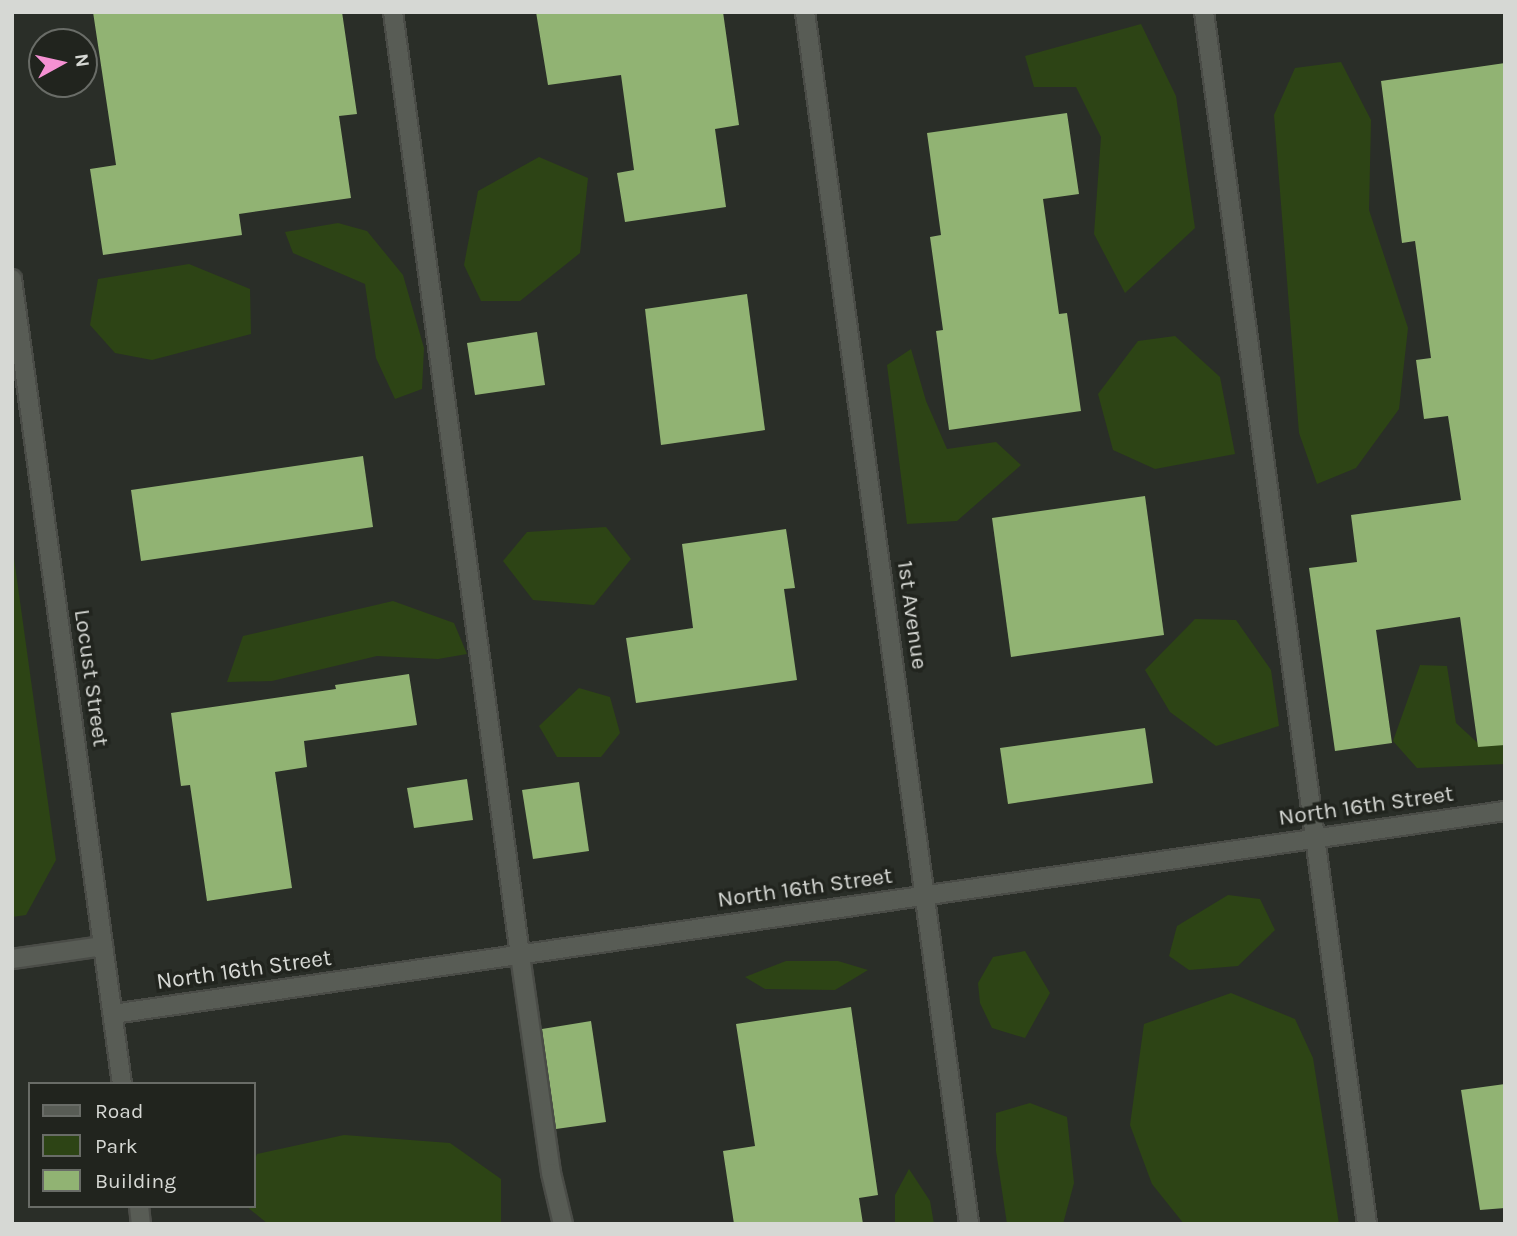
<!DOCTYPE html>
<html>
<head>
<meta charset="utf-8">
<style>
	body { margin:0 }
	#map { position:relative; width:1517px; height:1236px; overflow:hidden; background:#2a2e28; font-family:Karla,sans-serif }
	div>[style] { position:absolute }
	.green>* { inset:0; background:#2d4415 }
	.building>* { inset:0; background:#91b373 }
	.roads { filter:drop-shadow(2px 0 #4a4c47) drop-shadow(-2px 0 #4a4c47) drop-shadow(0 2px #4a4c47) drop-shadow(0 -2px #4a4c47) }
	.lane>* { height:18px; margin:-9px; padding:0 9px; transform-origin:9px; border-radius:9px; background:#585c55 }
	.street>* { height:18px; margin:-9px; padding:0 9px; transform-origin:9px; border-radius:9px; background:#585c55 }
	.secondary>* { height:18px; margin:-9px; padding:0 9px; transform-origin:9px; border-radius:9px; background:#585c55 }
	span { translate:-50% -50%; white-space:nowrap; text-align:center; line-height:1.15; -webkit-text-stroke:7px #21241e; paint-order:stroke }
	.street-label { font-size:23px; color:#d6d8d4 }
	.frame { position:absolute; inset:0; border:14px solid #d6d8d4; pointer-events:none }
	.legend { position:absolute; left:28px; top:1082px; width:228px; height:126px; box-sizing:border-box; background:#21241e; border:2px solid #696c67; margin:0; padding:9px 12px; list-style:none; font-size:21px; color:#d6d8d4 }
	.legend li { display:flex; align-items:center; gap:14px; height:35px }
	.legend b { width:35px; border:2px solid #696c67 }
	.north { position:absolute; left:28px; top:28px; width:70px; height:70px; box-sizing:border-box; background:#21241e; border:2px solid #696c67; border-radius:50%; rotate:82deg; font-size:19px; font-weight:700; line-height:28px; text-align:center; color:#d6d8d4 }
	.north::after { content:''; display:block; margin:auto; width:24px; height:32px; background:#f591d3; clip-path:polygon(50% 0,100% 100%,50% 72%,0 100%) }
</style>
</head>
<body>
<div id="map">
	<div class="green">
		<div style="clip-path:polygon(1141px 24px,1176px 96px,1195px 228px,1125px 293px,1094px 234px,1101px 137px,1076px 87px,1034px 87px,1025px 56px)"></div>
		<div style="clip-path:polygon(1341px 62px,1371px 120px,1369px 210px,1408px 328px,1399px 409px,1356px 468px,1317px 484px,1299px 433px,1274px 115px,1295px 68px)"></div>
		<div style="clip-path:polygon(539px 157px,588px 178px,580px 253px,520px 301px,481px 301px,464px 265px,478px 191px)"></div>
		<div style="clip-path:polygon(338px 223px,367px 231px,403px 275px,424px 348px,422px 389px,395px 399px,376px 358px,365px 284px,293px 253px,285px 232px)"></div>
		<div style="clip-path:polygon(189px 264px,250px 289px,251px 334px,152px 360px,115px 353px,90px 325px,98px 279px)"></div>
		<div style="clip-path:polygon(1175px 336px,1220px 377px,1235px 454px,1155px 469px,1113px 450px,1098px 394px,1138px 341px)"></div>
		<div style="clip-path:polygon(911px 349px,926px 401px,947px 449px,996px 442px,1021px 465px,957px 521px,907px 524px,887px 365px)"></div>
		<div style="clip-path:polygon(606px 527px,631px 559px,594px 605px,533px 600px,503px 561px,527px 532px)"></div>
		<div style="clip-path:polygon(12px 544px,56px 860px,26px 915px,12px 917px)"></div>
		<div style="clip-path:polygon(393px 601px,454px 623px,467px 654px,438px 659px,377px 656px,272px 681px,227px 682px,243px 636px)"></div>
		<div style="clip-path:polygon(1195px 619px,1236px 620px,1271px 670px,1279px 726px,1216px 746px,1170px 712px,1145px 670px)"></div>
		<div style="clip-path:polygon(1420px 665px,1447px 666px,1456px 723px,1481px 746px,1505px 735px,1505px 764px,1417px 768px,1393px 741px)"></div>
		<div style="clip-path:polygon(579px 688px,610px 697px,620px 733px,601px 757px,557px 757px,539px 726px)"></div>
		<div style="clip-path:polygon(1228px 895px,1260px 899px,1275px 930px,1238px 966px,1189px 970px,1169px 956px,1177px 926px)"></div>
		<div style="clip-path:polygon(1025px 951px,1050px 993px,1025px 1038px,992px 1028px,980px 1003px,978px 983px,993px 957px)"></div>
		<div style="clip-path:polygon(786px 961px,838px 961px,868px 970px,835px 990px,765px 989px,745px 977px)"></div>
		<div style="clip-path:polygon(1231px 993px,1295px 1019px,1313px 1058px,1339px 1224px,1184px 1224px,1152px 1184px,1130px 1125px,1144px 1024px)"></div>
		<div style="clip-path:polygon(1030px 1103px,1067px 1117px,1074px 1183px,1063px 1224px,1007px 1224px,996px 1151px,996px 1113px)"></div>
		<div style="clip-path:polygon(344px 1135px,450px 1143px,501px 1179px,501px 1224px,268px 1224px,246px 1206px,254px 1206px,254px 1162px,257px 1154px)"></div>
		<div style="clip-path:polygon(909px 1169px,930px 1201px,934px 1224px,895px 1224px,895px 1195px)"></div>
	</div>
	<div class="building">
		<div style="clip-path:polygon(93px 12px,342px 12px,357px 114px,339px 116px,351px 198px,239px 214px,242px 235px,103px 255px,90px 169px,116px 165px)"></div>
		<div style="clip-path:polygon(536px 12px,723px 12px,739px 125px,715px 129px,726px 207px,625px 222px,617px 173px,634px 170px,621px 75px,548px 85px)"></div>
		<div style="clip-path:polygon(1505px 63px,1505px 745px,1478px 747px,1460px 617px,1376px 630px,1392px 743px,1335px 751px,1309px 568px,1357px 562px,1351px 515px,1461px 500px,1448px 416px,1424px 419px,1416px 360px,1431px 358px,1415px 241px,1402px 243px,1381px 81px)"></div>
		<div style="clip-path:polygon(1067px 113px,1079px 194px,1043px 199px,1059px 314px,1067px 313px,1081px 411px,949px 430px,936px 331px,943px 330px,930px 237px,941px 235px,927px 133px)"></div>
		<div style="clip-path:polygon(747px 294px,765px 430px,661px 445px,645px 309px)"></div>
		<div style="clip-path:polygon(537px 332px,545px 385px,475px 395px,467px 343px)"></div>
		<div style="clip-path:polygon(363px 456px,373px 527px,141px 561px,131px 490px)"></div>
		<div style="clip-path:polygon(1145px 496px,1164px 635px,1011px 657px,992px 518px)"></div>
		<div style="clip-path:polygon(786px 529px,795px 588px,784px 589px,797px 680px,636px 703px,626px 638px,693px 628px,682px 544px)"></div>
		<div style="clip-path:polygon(409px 674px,417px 725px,304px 741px,307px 767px,275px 772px,292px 888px,207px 901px,190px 785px,181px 786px,171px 713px,336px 689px,335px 685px)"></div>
		<div style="clip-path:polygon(1145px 728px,1153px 783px,1008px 804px,1000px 748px)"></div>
		<div style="clip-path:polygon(467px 779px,473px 820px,414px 828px,407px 788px)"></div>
		<div style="clip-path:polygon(579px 782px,589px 851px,533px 859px,522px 790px)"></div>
		<div style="clip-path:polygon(851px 1007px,878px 1195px,859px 1198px,863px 1224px,734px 1224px,723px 1151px,755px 1146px,736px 1024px)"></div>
		<div style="clip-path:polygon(591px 1021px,606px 1122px,556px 1129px,542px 1029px)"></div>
		<div style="clip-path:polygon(1505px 1084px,1505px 1208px,1480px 1210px,1461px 1090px)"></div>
	</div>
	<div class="roads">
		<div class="lane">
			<div style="left:393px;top:12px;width:952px;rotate:82.33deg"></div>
			<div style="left:520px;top:955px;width:220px;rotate:81.9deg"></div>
			<div style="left:551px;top:1173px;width:52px;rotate:76.8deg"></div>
			<div style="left:1204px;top:12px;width:1223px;rotate:82.34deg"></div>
		</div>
		<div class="street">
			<div style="left:805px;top:12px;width:1223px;rotate:82.29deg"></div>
			<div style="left:12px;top:959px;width:92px;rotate:-8.1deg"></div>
			<div style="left:113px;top:1014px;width:1407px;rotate:-8.3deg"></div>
		</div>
		<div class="secondary">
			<div style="left:12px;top:279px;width:812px;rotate:82.22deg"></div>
			<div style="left:139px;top:1206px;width:18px;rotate:84deg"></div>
		</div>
	</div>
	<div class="street-label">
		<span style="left:912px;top:615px;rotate:82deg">1st Avenue</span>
		<span style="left:91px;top:678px;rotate:82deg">Locust Street</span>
		<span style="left:1366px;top:806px;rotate:-8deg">North 16th Street</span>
		<span style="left:805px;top:888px;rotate:-8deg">North 16th Street</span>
		<span style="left:244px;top:970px;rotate:-8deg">North 16th Street</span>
	</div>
	<div class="frame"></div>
	<ul class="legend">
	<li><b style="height:9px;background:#585c55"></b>Road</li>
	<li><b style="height:19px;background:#2d4415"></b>Park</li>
	<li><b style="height:19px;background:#91b373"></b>Building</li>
	</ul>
	<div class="north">N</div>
</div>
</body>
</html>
